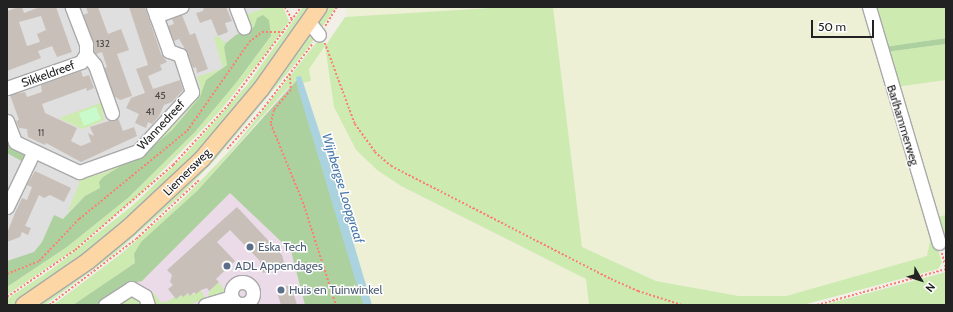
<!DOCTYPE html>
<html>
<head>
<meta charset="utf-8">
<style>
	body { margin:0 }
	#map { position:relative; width:953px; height:312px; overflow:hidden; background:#f2efe9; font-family:Cabin,sans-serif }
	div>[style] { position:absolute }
	.residential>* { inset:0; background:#e0dfdf }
	.industrial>* { inset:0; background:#ebdbe8 }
	.farmland>* { inset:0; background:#eef0d5 }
	.grass>* { inset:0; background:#cdebb0 }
	.forest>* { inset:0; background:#add19e }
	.park>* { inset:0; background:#c8facc }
	.water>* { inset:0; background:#aad3df }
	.building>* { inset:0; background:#c7bfb8 }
	.path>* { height:1.5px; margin-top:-0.75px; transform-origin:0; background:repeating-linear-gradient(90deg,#fa8072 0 2px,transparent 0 4px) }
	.roads { filter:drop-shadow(1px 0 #a9a9a9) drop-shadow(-1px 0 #a9a9a9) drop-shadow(0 1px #a9a9a9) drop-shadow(0 -1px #a9a9a9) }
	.minor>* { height:13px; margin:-6.5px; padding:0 6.5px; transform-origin:6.5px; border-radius:6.5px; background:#fff }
	.minor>.ring { margin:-6.5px; padding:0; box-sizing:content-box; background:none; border:13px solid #fff; border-radius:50% }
	.major>* { height:16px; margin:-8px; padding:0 8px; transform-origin:8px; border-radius:8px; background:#fcd6a4 }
	.dots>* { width:11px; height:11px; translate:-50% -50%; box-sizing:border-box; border:2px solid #fff; border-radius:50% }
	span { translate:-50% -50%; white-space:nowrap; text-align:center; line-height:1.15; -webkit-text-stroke:3px #fff; paint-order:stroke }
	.number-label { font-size:10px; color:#4b4948 }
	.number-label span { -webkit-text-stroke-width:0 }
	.street-label { font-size:12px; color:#222 }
	.service-label { font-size:12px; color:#4e5e75 }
	.left { translate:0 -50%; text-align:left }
	.water-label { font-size:13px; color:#4a7aab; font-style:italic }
	.frame { position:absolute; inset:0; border:8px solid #222; pointer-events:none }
	.north { position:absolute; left:901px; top:260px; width:40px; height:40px; -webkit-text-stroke:3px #fff; paint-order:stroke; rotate:129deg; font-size:11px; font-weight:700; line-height:16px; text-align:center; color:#222 }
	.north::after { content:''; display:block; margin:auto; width:14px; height:18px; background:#222; clip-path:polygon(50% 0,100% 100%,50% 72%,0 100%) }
	.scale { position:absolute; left:811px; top:20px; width:63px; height:18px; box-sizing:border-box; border:2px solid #222; border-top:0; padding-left:5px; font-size:12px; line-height:14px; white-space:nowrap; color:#222; -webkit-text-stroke:3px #fff; paint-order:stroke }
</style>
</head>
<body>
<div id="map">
	<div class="residential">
		<div style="clip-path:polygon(7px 7px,277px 7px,176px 132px,7px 276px)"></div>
	</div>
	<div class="industrial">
		<div style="clip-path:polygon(298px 77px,368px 305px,60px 305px,203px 187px)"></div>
	</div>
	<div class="farmland">
		<div style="clip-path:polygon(346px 7px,506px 7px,347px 17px)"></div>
		<div style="clip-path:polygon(553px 7px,867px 7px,914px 166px,930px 241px,927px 256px,786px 296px,739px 296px,656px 281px,582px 247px)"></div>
		<div style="clip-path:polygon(325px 46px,334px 107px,356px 151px,377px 170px,401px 186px,586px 279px,589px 305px,372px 305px,303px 83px,311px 81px,309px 69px)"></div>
		<div style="clip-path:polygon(946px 80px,946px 215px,936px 217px,896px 87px)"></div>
	</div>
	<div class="grass">
		<div style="clip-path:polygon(268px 7px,283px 7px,289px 21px,271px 47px,220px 111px,140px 194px,75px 249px,7px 295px,7px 287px,67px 247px,128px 198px,195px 132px,236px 83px,271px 36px,254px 27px,251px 29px,246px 15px)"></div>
		<div style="clip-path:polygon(303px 7px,312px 7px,229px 121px,142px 211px,35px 293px,16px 305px,7px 305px,7px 299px,52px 269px,132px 206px,184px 156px,247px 85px)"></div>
		<div style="clip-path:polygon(324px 7px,336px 7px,305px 52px,214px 161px,179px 197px,113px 255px,45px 305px,34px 305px,135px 228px)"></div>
		<div style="clip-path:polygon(506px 7px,553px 7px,582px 247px,656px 281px,739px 296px,786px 296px,927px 256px,930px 241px,914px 166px,942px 263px,938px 269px,803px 305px,589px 305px,586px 279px,401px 186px,377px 170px,356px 150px,334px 107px,325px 46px,309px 69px,311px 81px,303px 83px,301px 76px,286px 90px,197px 191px,160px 225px,135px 263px,73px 305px,53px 305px,122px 253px,184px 198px,237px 143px,316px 43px,321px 41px,326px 45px,345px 17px)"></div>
		<div style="clip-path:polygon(873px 7px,946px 7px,946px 38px,884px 47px)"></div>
		<div style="clip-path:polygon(217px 36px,226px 43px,224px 47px,227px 65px,206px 80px,201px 97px,194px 106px,172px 130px,140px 159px,130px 160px,103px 177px,100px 188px,85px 196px,67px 213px,79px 184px,80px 175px,96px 169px,98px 175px,113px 169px,111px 164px,169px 122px,173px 126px,187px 112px,183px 108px,196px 91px,201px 89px,197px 77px,223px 68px,214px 38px)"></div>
		<div style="clip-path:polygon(946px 44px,946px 80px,896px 87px,886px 52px)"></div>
		<div style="clip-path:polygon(103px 102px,108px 111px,102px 114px,105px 120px,82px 129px,59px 118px)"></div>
		<div style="clip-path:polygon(946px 215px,946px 252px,936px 217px)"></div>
		<div style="clip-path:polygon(946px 272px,946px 305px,822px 305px,850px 298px)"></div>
		<div style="clip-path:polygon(219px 282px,226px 293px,208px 299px,209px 291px)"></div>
		<div style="clip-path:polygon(201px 290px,206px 299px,188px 305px,155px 305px,150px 295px,153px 292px,161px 302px,166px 302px,175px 297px,181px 295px,183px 297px,188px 293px,190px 296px)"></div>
		<div style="clip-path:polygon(133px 295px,139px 297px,144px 305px,114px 305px,126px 296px)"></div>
	</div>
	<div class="forest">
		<div style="clip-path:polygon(263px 15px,269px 20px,271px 36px,236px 83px,195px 132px,128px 198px,67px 247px,7px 287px,7px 261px,34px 252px,42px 242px,54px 215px,63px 219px,85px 196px,100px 188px,99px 182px,103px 177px,130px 160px,140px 158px,172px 130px,200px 97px,206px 80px,227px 65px,224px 47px,226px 43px,236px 35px,254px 27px,257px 18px)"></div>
		<div style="clip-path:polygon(946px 38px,946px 44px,886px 52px,884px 47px)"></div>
		<div style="clip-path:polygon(297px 80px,364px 305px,305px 305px,291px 251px,230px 193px,142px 281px,127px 285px,98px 305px,73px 305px,135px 263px,134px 254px,141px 242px,197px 191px)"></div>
		<div style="clip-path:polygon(7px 130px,27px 150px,25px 163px,7px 153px)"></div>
	</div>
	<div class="park">
		<div style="clip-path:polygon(96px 107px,101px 119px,84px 126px,79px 113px)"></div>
	</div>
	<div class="water">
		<div style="clip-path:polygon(301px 76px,330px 164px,372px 305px,364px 305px,355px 279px,298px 89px,296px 77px)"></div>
	</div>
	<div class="building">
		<div style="clip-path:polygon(evenodd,19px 7px,22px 7px,24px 13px,40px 7px,56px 7px,72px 52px,57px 57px,52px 46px,38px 51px,41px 58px,7px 71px,7px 11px,19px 7px,41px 16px,46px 30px,37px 34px,40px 42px,27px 46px,19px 22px,41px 16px)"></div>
		<div style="clip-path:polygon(86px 7px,98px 7px,108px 34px,121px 29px,129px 50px,117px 54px,132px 96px,120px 100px,114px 96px,104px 68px,107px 67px,102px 52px,96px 54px,94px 51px,93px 41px,83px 15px,88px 13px)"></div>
		<div style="clip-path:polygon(129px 7px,145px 7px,161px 54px,167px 62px,160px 65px,162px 70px,148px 76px,153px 89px,180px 80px,183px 90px,172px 102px,164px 105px,159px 116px,152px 124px,148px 122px,146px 128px,135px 123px,139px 114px,126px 108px,131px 98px,145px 93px,136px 69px,148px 65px)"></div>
		<div style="clip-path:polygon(204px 7px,226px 7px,232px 21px,225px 23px,228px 32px,218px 36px,211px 19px,200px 23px,196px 13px,203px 11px)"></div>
		<div style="clip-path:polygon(182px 15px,190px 35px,195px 33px,208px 69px,197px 73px,196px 67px,193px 68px,187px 52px,179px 39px,174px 41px,168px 26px,174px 24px,172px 19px)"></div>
		<div style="clip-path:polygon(81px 71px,83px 77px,89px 75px,94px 88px,87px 91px,86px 88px,42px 104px,45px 113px,77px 128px,71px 141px,81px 146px,91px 142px,88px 133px,94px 136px,90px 127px,118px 118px,123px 131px,134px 127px,137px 136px,81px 162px,46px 143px,45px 145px,28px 137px,27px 129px,19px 128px,16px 121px,19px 120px,10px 95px,25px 92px,27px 97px,42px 92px,41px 85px)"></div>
		<div style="clip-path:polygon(35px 171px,71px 188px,64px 202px,50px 195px,44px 198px,39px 195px,25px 226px,31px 228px,28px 235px,22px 232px,20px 237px,7px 242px,7px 233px,15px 213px,22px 198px,27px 200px,32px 187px,27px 185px)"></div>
		<div style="clip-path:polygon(237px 207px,282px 255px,285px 266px,263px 273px,260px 261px,230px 230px,217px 242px,235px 261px,216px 279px,219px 282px,209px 291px,207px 288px,201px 290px,196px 294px,194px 292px,190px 296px,188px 293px,183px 297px,181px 295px,176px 299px,168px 289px,173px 285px,170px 282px,172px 275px,167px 270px)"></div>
		<div style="clip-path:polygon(291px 285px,297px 305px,281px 305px,276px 289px)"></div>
	</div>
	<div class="path">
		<div style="left:285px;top:7px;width:14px;rotate:60deg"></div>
		<div style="left:325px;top:26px;width:22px;rotate:-58deg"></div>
		<div style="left:325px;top:43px;width:86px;rotate:69.7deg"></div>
		<div style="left:355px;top:124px;width:34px;rotate:54deg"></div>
		<div style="left:375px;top:152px;width:21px;rotate:41deg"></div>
		<div style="left:391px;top:166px;width:247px;rotate:27.2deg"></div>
		<div style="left:611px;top:279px;width:30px;rotate:24deg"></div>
		<div style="left:638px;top:291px;width:46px;rotate:17.7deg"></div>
		<div style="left:290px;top:74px;width:16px;rotate:86deg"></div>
		<div style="left:291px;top:90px;width:26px;rotate:130deg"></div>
		<div style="left:274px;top:110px;width:14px;rotate:102deg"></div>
		<div style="left:271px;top:124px;width:84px;rotate:67.7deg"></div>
		<div style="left:303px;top:202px;width:108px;rotate:72.2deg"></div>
		<div style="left:227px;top:149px;width:52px;rotate:-48.1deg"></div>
		<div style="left:262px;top:110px;width:84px;rotate:-52.7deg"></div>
		<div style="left:942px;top:253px;width:16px;rotate:75deg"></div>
		<div style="left:7px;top:274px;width:35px;rotate:-22deg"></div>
		<div style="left:39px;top:261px;width:58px;rotate:-46.4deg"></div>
		<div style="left:79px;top:219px;width:139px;rotate:-39.2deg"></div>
		<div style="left:187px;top:131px;width:108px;rotate:-55.1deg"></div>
		<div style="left:249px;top:42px;width:16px;rotate:-38deg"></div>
		<div style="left:262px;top:32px;width:22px"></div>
		<div style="left:7px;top:297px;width:83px;rotate:-34.7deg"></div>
		<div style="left:75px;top:250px;width:130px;rotate:-40.9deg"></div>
		<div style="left:173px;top:165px;width:83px;rotate:-47.4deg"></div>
		<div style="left:229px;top:104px;width:121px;rotate:-53.4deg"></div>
		<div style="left:49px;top:305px;width:109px;rotate:-37.2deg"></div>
		<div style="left:136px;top:239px;width:86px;rotate:-43.1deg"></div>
		<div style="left:817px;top:305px;width:134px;rotate:-15.6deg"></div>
	</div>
	<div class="roads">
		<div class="minor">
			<div style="left:236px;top:7px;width:22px;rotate:69deg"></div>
			<div style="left:869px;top:7px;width:246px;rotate:73.5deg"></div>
			<div style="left:156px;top:16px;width:27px;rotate:-20deg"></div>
			<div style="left:309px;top:22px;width:16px;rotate:52deg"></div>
			<div style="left:86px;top:54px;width:14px;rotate:51deg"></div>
			<div style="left:95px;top:65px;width:51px;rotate:70.5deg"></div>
			<div style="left:7px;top:88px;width:78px;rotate:-19.4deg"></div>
			<div style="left:81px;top:62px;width:9px;rotate:-58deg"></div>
			<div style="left:86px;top:54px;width:10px;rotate:-90deg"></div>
			<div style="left:86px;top:44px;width:40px;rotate:-111deg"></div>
			<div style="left:7px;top:121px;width:22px;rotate:69deg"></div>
			<div style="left:15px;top:142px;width:71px;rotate:25.1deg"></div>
			<div style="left:79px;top:172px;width:63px;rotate:-19.6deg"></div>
			<div style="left:138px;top:151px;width:80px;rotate:-47.5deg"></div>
			<div style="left:192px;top:92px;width:39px;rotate:-108deg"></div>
			<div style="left:180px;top:55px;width:12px;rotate:-160deg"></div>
			<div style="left:169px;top:51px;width:47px;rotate:-110deg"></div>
			<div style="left:7px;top:207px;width:62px;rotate:-64.3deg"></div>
			<div class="ring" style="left:231px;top:282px;width:9px;height:9px"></div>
			<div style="left:105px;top:305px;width:31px;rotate:-33deg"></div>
			<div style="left:131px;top:288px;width:16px;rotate:30deg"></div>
			<div style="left:145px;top:296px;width:9px;rotate:72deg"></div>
			<div style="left:205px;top:305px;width:27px;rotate:-17deg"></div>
		</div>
		<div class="major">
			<div style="left:24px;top:305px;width:78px;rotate:-34.5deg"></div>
			<div style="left:88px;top:261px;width:52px;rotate:-39.5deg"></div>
			<div style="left:128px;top:228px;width:101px;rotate:-43deg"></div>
			<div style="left:202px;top:159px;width:92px;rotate:-49.9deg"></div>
			<div style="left:261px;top:89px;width:100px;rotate:-54.7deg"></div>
		</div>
	</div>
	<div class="dots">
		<div style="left:250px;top:247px;background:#5c6f8a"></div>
		<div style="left:227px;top:266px;background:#5c6f8a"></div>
		<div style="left:281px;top:290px;background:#5c6f8a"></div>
	</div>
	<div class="number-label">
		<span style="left:103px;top:44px">132</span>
		<span style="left:160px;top:96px">45</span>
		<span style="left:150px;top:112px">41</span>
		<span style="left:41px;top:133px">11</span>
	</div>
	<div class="street-label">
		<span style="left:48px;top:74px;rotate:-20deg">Sikkeldreef</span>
		<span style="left:161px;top:125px;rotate:-47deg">Wannedreef</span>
		<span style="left:903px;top:125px;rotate:73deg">Barlhammerweg</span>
		<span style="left:187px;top:172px;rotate:-45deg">Liemersweg</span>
	</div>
	<div class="service-label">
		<span class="left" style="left:258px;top:247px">Eska Tech</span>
		<span class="left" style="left:235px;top:266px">ADL Appendages</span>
		<span class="left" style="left:289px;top:290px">Huis en Tuinwinkel</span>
	</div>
	<div class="water-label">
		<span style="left:343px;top:188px;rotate:73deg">Wijnbergse Loopgraaf</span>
	</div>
	<div class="frame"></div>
	<div class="north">N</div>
	<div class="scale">50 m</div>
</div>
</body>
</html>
